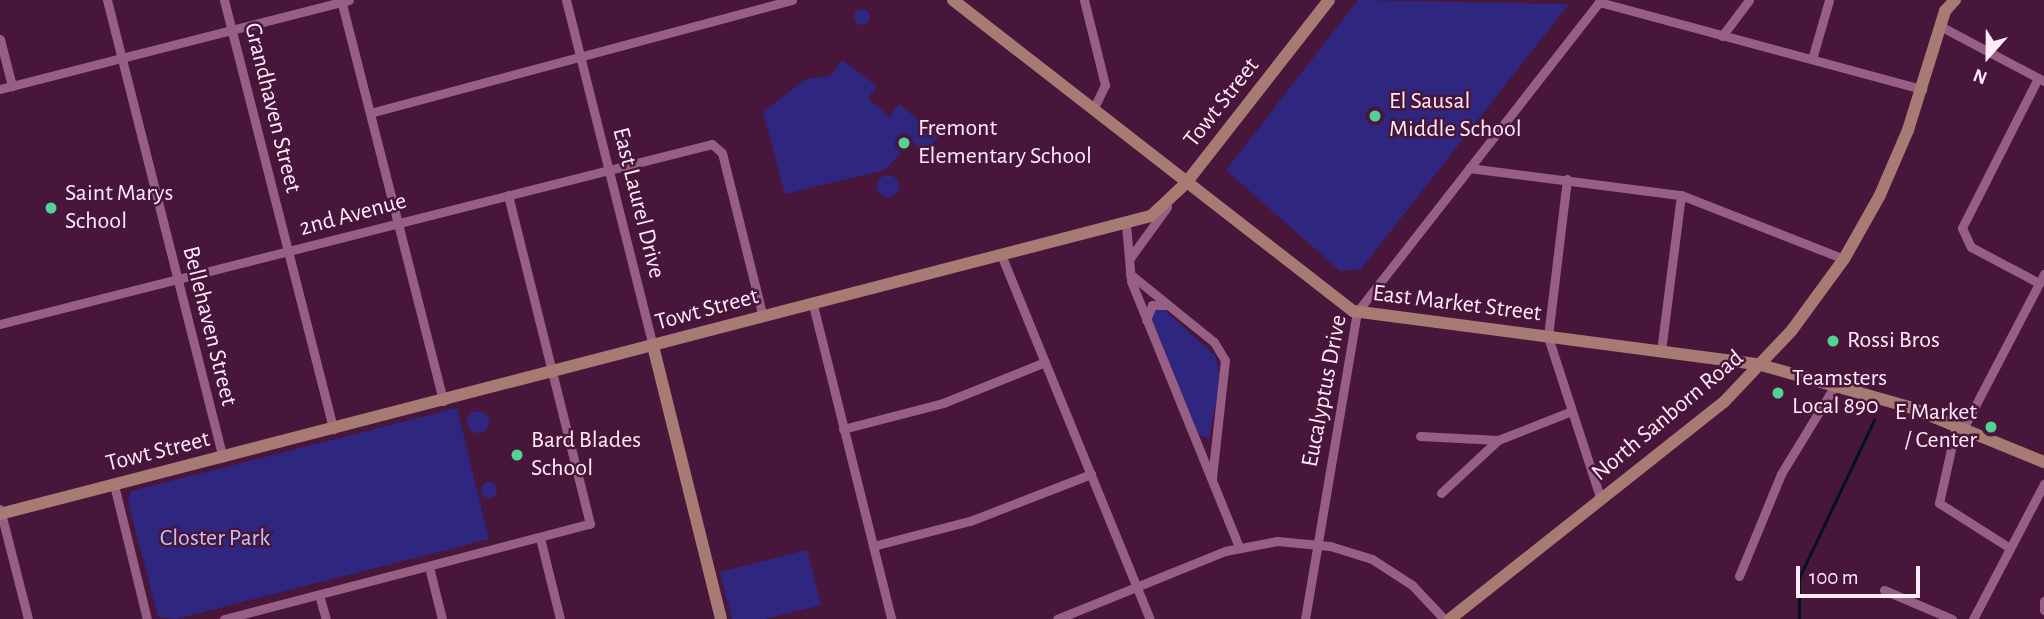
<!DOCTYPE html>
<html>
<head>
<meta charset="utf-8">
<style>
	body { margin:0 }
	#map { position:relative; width:2044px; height:619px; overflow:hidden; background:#48163a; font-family:"Alegreya Sans",sans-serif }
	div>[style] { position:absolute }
	.green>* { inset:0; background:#2f267f }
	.round { border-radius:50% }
	.stream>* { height:2.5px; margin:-1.25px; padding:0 1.25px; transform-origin:1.25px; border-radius:1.25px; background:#01141b }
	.street>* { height:9px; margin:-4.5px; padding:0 4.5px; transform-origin:4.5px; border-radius:4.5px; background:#975f84 }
	.secondary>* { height:12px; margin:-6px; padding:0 6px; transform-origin:6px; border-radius:6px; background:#a77b73 }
	.dots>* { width:19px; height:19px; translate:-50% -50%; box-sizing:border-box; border:4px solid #48163a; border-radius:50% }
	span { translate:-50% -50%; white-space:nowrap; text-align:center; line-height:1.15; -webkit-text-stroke:5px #48163a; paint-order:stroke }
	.poi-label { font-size:24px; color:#ffebf7 }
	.left { translate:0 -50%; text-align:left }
	.right { translate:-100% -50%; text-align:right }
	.street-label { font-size:24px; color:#ffebf7 }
	.park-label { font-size:24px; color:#bec3f6 }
	.north { position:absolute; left:1953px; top:21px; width:70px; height:70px; -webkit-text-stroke:5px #48163a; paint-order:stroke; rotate:201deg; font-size:19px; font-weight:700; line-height:28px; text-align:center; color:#ffebf7 }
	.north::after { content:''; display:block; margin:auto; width:24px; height:32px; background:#ffebf7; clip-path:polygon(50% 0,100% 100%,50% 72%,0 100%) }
	.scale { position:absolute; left:1796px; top:566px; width:124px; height:32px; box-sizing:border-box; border:4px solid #ffebf7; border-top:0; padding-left:9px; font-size:21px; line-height:24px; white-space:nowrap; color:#ffebf7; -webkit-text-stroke:5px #48163a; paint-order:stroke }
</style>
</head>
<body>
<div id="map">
	<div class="green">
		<div style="clip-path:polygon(1358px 0,1569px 4px,1361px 269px,1340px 271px,1226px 170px)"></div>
		<div class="round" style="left:854px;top:9px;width:16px;height:16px"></div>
		<div style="clip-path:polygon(842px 60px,877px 86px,868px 98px,910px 135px,910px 143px,885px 170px,785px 194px,763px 112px,806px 79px,830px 76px)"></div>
		<div style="clip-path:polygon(899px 104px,939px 136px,924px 153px,890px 116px)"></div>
		<div class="round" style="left:877px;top:175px;width:22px;height:22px"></div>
		<div style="clip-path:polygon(1153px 308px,1162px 308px,1216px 356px,1220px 381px,1209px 438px,1199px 436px,1150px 315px)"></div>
		<div style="clip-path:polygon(457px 408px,489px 539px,176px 619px,158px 617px,128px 501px,131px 491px)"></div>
		<div class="round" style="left:467px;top:411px;width:22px;height:22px"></div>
		<div class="round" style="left:481px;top:482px;width:16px;height:16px"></div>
		<div style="clip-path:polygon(807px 550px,821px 605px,765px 619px,732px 619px,720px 572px)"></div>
	</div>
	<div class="stream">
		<div style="left:1799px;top:619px;width:41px;rotate:-90deg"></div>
		<div style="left:1799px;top:578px;width:175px;rotate:-64.6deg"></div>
	</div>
	<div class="street">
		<div style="left:107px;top:0;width:472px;rotate:75.8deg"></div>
		<div style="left:224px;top:0;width:443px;rotate:75.7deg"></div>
		<div style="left:341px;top:0;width:414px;rotate:75.7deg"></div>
		<div style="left:566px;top:0;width:357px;rotate:75.9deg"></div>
		<div style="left:1084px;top:0;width:88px;rotate:76.1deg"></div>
		<div style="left:1105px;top:85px;width:28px;rotate:116deg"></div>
		<div style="left:1599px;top:2px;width:335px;rotate:15.1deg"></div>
		<div style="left:1940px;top:26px;width:118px;rotate:27.9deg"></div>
		<div style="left:1722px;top:36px;width:45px;rotate:-53.1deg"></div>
		<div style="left:0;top:39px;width:49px;rotate:75.7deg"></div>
		<div style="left:1812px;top:59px;width:61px;rotate:-73.9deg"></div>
		<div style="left:2038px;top:78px;width:168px;rotate:116.9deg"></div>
		<div style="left:1962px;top:228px;width:21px;rotate:65deg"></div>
		<div style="left:1971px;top:247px;width:77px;rotate:27.9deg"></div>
		<div style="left:0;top:89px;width:360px;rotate:-14.3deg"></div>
		<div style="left:370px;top:113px;width:437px;rotate:-15deg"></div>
		<div style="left:1469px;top:168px;width:214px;rotate:7.3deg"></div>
		<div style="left:1681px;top:195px;width:175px;rotate:21.4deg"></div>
		<div style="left:1567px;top:179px;width:159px;rotate:96.9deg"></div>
		<div style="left:1548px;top:337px;width:171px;rotate:72deg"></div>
		<div style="left:1126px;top:225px;width:56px;rotate:84.9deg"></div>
		<div style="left:1131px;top:281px;width:287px;rotate:67.9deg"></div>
		<div style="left:1002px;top:257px;width:391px;rotate:67.8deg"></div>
		<div style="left:1130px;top:258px;width:63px;rotate:-54deg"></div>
		<div style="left:1130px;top:274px;width:108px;rotate:39deg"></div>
		<div style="left:1214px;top:342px;width:21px;rotate:59deg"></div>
		<div style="left:1225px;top:360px;width:119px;rotate:96.3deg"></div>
		<div style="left:813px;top:305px;width:324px;rotate:76deg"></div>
		<div style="left:1146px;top:320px;width:16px;rotate:-68deg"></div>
		<div style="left:1152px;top:305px;width:14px"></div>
		<div style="left:0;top:324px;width:734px;rotate:-14.19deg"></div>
		<div style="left:712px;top:144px;width:13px;rotate:42deg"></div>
		<div style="left:722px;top:153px;width:169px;rotate:76deg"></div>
		<div style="left:1661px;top:351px;width:157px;rotate:-82.7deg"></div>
		<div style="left:1956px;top:427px;width:78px;rotate:102.6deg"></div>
		<div style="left:1939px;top:503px;width:84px;rotate:32.4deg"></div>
		<div style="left:843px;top:429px;width:103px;rotate:-14.6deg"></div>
		<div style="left:943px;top:403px;width:110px;rotate:-21.9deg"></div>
		<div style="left:1963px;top:429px;width:175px;rotate:-62.4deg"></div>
		<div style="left:1420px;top:436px;width:78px;rotate:2.9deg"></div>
		<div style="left:114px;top:485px;width:138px;rotate:76.2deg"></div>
		<div style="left:1441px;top:493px;width:78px;rotate:-42.9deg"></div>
		<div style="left:1498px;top:440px;width:79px;rotate:-21.4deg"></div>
		<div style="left:0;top:509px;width:114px;rotate:75.7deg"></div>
		<div style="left:540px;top:538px;width:83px;rotate:76.1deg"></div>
		<div style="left:873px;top:546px;width:100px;rotate:-14.5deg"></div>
		<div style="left:970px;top:521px;width:130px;rotate:-21.2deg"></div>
		<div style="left:429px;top:567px;width:54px;rotate:76deg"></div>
		<div style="left:1739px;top:576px;width:110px;rotate:-67.6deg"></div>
		<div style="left:1781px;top:474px;width:105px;rotate:-58.6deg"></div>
		<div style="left:1884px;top:590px;width:74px;rotate:23.1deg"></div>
		<div style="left:319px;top:595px;width:25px;rotate:74deg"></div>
		<div style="left:2044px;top:601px;width:9px;rotate:90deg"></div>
		<div style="left:224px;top:619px;width:378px;rotate:-14.6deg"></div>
		<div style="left:590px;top:524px;width:339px;rotate:-104deg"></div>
		<div style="left:1057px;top:619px;width:181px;rotate:-22deg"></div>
		<div style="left:1225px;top:551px;width:53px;rotate:-10.9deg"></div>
		<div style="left:1277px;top:541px;width:53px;rotate:5.4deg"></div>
		<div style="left:1330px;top:546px;width:44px;rotate:17.2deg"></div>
		<div style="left:1372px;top:559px;width:48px;rotate:33deg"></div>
		<div style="left:1412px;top:585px;width:47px;rotate:46.7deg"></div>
		<div style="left:1305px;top:619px;width:311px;rotate:-80.4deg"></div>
		<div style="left:1357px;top:312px;width:396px;rotate:-52deg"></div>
		<div style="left:1973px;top:619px;width:153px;rotate:-62.3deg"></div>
	</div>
	<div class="secondary">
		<div style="left:953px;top:0;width:507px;rotate:37.87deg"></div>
		<div style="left:1353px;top:311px;width:412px;rotate:7.5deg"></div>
		<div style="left:1761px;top:365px;width:154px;rotate:15.8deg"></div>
		<div style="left:1909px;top:407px;width:146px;rotate:22.2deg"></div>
		<div style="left:653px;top:346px;width:281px;rotate:76deg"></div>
		<div style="left:0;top:514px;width:1189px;rotate:-14.52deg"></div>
		<div style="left:1151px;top:216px;width:48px;rotate:-43.3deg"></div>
		<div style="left:1186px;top:183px;width:232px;rotate:-52deg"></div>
		<div style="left:1450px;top:619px;width:350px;rotate:-38.4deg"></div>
		<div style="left:1724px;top:402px;width:99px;rotate:-46.6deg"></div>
		<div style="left:1792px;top:330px;width:88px;rotate:-53.8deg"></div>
		<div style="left:1844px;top:259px;width:73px;rotate:-60.6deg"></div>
		<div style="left:1880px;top:195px;width:71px;rotate:-66.7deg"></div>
		<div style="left:1908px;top:130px;width:125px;rotate:-72.7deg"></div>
		<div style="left:1945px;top:11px;width:15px;rotate:-48deg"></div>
	</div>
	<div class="dots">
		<div style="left:1375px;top:116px;background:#51d398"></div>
		<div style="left:904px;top:143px;background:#51d398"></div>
		<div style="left:51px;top:208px;background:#51d398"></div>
		<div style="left:1833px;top:341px;background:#51d398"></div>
		<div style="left:1778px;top:393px;background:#51d398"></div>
		<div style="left:1991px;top:427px;background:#51d398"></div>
		<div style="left:517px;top:455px;background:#51d398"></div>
	</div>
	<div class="poi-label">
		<span class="left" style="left:1389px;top:116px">El Sausal<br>Middle School</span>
		<span class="left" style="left:918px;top:143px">Fremont<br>Elementary School</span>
		<span class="left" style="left:65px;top:208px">Saint Marys<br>School</span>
		<span class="left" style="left:1847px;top:341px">Rossi Bros</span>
		<span class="left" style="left:1792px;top:393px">Teamsters<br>Local 890</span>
		<span class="right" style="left:1977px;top:427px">E Market<br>/ Center</span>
		<span class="left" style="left:531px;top:455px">Bard Blades<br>School</span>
	</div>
	<div class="street-label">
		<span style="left:1222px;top:103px;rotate:-52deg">Towt Street</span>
		<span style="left:272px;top:108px;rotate:76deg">Grandhaven Street</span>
		<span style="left:638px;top:203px;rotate:76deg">East Laurel Drive</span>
		<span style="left:353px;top:215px;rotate:-15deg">2nd Avenue</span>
		<span style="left:1457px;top:304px;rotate:7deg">East Market Street</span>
		<span style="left:707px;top:310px;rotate:-15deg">Towt Street</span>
		<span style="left:209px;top:326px;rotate:76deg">Bellehaven Street</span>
		<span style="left:1325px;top:391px;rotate:-79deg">Eucalyptus Drive</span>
		<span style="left:1668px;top:416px;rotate:-40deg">North Sanborn Road</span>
		<span style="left:158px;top:452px;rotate:-14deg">Towt Street</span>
	</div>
	<div class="park-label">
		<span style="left:215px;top:539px">Closter Park</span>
	</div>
	<div class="north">N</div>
	<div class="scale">100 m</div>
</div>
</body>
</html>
